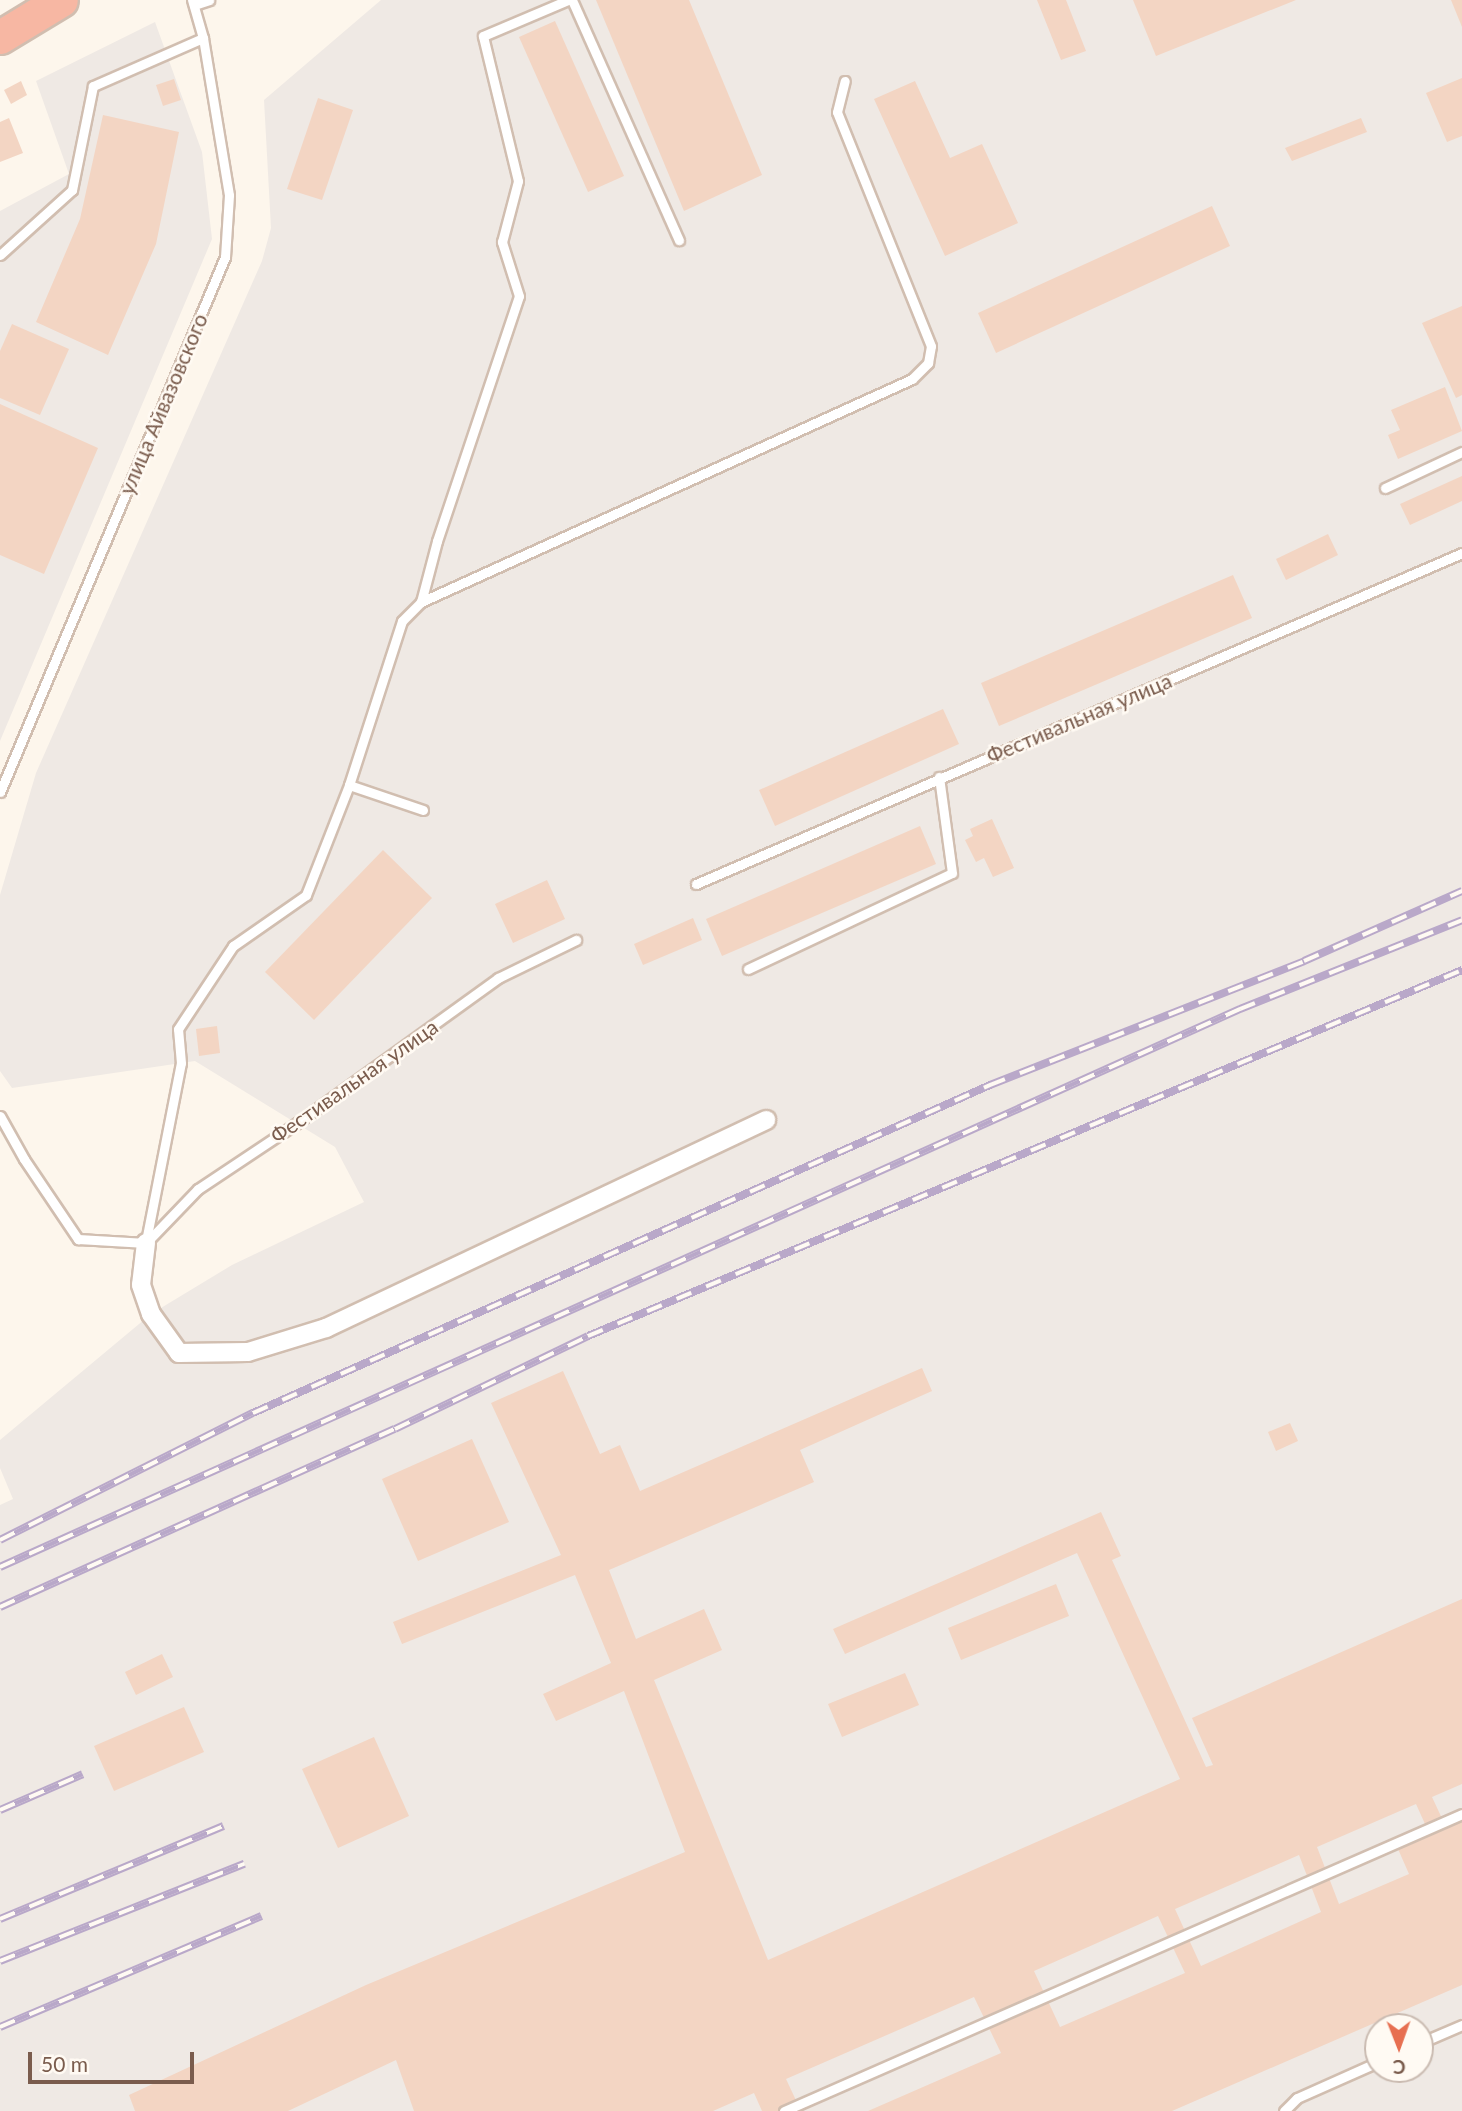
<!DOCTYPE html>
<html>
<head>
<meta charset="utf-8">
<style>
	body { margin:0 }
	#map { position:relative; width:1462px; height:2111px; overflow:hidden; background:#fdf6ec; font-family:Lato,sans-serif }
	div>[style] { position:absolute }
	.industrial>* { inset:0; background:#efe9e4 }
	.building>* { inset:0; background:#f3d5c3 }
	.roads { filter:drop-shadow(2px 0 #d1beb0) drop-shadow(-2px 0 #d1beb0) drop-shadow(0 2px #d1beb0) drop-shadow(0 -2px #d1beb0) }
	.lane>* { height:9px; margin:-4.5px; padding:0 4.5px; transform-origin:4.5px; border-radius:4.5px; background:#fff }
	.street>* { height:18px; margin:-9px; padding:0 9px; transform-origin:9px; border-radius:9px; background:#fff }
	.highway>* { height:33px; margin:-16.5px; padding:0 16.5px; transform-origin:16.5px; border-radius:16.5px; background:#f7b7a3 }
	.rail>* { height:8px; margin-top:-4px; transform-origin:0; background:repeating-linear-gradient(90deg,#fffaf3 0 16px,#b9a8c9 0 32px); box-sizing:border-box; border-block:2px solid #b9a8c9 }
	span { translate:-50% -50%; white-space:nowrap; text-align:center; line-height:1.15; -webkit-text-stroke:5px #fffaf3; paint-order:stroke }
	.street-label { font-size:21px; color:#7a5c4d }
	.north { position:absolute; left:1364px; top:2013px; width:70px; height:70px; box-sizing:border-box; background:#fffaf3; border:2px solid #cabbb1; border-radius:50%; rotate:179deg; font-size:19px; font-weight:700; line-height:28px; text-align:center; color:#7a5c4d }
	.north::after { content:''; display:block; margin:auto; width:24px; height:32px; background:#e76f51; clip-path:polygon(50% 0,100% 100%,50% 72%,0 100%) }
	.scale { position:absolute; left:28px; top:2052px; width:166px; height:32px; box-sizing:border-box; border:4px solid #7a5c4d; border-top:0; padding-left:9px; font-size:21px; line-height:24px; white-space:nowrap; color:#7a5c4d; -webkit-text-stroke:5px #fffaf3; paint-order:stroke }
</style>
</head>
<body>
<div id="map">
	<div class="industrial">
		<div style="clip-path:polygon(evenodd,381px 0,1462px 0,1462px 2111px,0 2111px,0 1505px,13px 1499px,0 1468px,0 1440px,151px 1314px,232px 1265px,364px 1202px,335px 1147px,195px 1061px,12px 1088px,0 1071px,0 895px,36px 773px,262px 261px,271px 228px,264px 100px,381px 0,1378px 2027px,1420px 2027px,1420px 2069px,1378px 2069px,1378px 2027px)"></div>
		<div style="clip-path:polygon(155px 22px,202px 152px,212px 239px,0 741px,0 211px,69px 174px,36px 81px)"></div>
	</div>
	<div class="building">
		<div style="clip-path:polygon(596px 0,689px 0,762px 175px,684px 211px)"></div>
		<div style="clip-path:polygon(1037px 0,1066px 0,1086px 51px,1061px 60px)"></div>
		<div style="clip-path:polygon(1133px 0,1296px 0,1156px 56px)"></div>
		<div style="clip-path:polygon(1451px 0,1462px 0,1462px 27px)"></div>
		<div style="clip-path:polygon(555px 21px,624px 176px,588px 192px,519px 37px)"></div>
		<div style="clip-path:polygon(1462px 78px,1462px 136px,1447px 142px,1426px 93px)"></div>
		<div style="clip-path:polygon(174px 79px,181px 100px,163px 106px,156px 85px)"></div>
		<div style="clip-path:polygon(21px 81px,27px 95px,11px 104px,4px 90px)"></div>
		<div style="clip-path:polygon(915px 81px,950px 158px,982px 144px,1018px 223px,945px 256px,874px 99px)"></div>
		<div style="clip-path:polygon(318px 98px,353px 110px,322px 200px,287px 189px)"></div>
		<div style="clip-path:polygon(103px 115px,179px 132px,156px 244px,108px 355px,36px 322px,80px 219px)"></div>
		<div style="clip-path:polygon(9px 118px,23px 153px,0 162px,0 122px)"></div>
		<div style="clip-path:polygon(1361px 118px,1367px 132px,1292px 161px,1285px 148px)"></div>
		<div style="clip-path:polygon(1212px 206px,1230px 246px,996px 353px,978px 313px)"></div>
		<div style="clip-path:polygon(1462px 306px,1462px 395px,1456px 398px,1422px 323px)"></div>
		<div style="clip-path:polygon(12px 324px,69px 349px,40px 415px,0 398px,0 351px)"></div>
		<div style="clip-path:polygon(1445px 387px,1462px 431px,1398px 459px,1388px 435px,1400px 430px,1391px 410px)"></div>
		<div style="clip-path:polygon(0 404px,98px 448px,44px 574px,0 555px)"></div>
		<div style="clip-path:polygon(1462px 476px,1462px 501px,1410px 525px,1400px 504px)"></div>
		<div style="clip-path:polygon(1328px 534px,1338px 555px,1286px 580px,1276px 559px)"></div>
		<div style="clip-path:polygon(1233px 575px,1252px 618px,999px 726px,981px 683px)"></div>
		<div style="clip-path:polygon(943px 709px,959px 744px,775px 826px,759px 790px)"></div>
		<div style="clip-path:polygon(992px 819px,1014px 868px,993px 877px,984px 858px,976px 862px,965px 840px,973px 836px,970px 829px)"></div>
		<div style="clip-path:polygon(920px 826px,936px 864px,722px 956px,706px 919px)"></div>
		<div style="clip-path:polygon(383px 850px,432px 898px,314px 1020px,265px 972px)"></div>
		<div style="clip-path:polygon(547px 880px,565px 919px,513px 943px,495px 904px)"></div>
		<div style="clip-path:polygon(693px 918px,702px 940px,643px 965px,634px 944px)"></div>
		<div style="clip-path:polygon(217px 1026px,220px 1053px,199px 1056px,196px 1029px)"></div>
		<div style="clip-path:polygon(evenodd,922px 1368px,932px 1391px,800px 1450px,814px 1482px,609px 1570px,636px 1639px,704px 1609px,722px 1650px,654px 1680px,768px 1960px,1180px 1779px,1077px 1553px,845px 1654px,833px 1629px,1101px 1512px,1121px 1556px,1112px 1560px,1206px 1767px,1213px 1765px,1192px 1718px,1462px 1599px,1462px 1784px,1432px 1797px,1446px 1827px,1462px 1820px,1462px 1985px,1172px 2111px,868px 2111px,1001px 2053px,974px 1997px,786px 2079px,801px 2111px,762px 2111px,754px 2093px,713px 2111px,414px 2111px,396px 2060px,288px 2111px,135px 2111px,129px 2095px,366px 1985px,685px 1852px,624px 1691px,556px 1721px,543px 1694px,611px 1663px,575px 1575px,402px 1644px,393px 1622px,561px 1555px,491px 1403px,563px 1371px,600px 1454px,620px 1445px,640px 1491px,922px 1368px,1416px 1804px,1430px 1835px,1398px 1849px,1409px 1874px,1339px 1904px,1317px 1847px,1416px 1804px,922px 1368px,1299px 1855px,1321px 1912px,1201px 1966px,1175px 1909px,1299px 1855px,922px 1368px,1158px 1916px,1185px 1973px,1060px 2027px,1034px 1971px,1158px 1916px)"></div>
		<div style="clip-path:polygon(1290px 1423px,1298px 1441px,1276px 1451px,1268px 1432px)"></div>
		<div style="clip-path:polygon(472px 1439px,509px 1522px,418px 1561px,382px 1479px)"></div>
		<div style="clip-path:polygon(1056px 1584px,1069px 1616px,961px 1660px,948px 1628px)"></div>
		<div style="clip-path:polygon(162px 1654px,173px 1677px,136px 1695px,125px 1672px)"></div>
		<div style="clip-path:polygon(905px 1673px,919px 1705px,842px 1737px,828px 1704px)"></div>
		<div style="clip-path:polygon(184px 1707px,204px 1752px,114px 1791px,94px 1746px)"></div>
		<div style="clip-path:polygon(374px 1737px,409px 1816px,338px 1848px,302px 1769px)"></div>
	</div>
	<div class="roads">
		<div class="lane">
			<div style="left:572px;top:0;width:263px;rotate:66deg"></div>
			<div style="left:194px;top:5px;width:16px;rotate:-18deg"></div>
			<div style="left:0;top:255px;width:97px;rotate:-42.1deg"></div>
			<div style="left:72px;top:190px;width:106px;rotate:-78.6deg"></div>
			<div style="left:93px;top:86px;width:120px;rotate:-23.6deg"></div>
			<div style="left:1385px;top:488px;width:85px;rotate:-25.1deg"></div>
			<div style="left:421px;top:602px;width:539px;rotate:-24.43deg"></div>
			<div style="left:912px;top:379px;width:23px;rotate:-45deg"></div>
			<div style="left:928px;top:363px;width:17px;rotate:-80deg"></div>
			<div style="left:931px;top:346px;width:252px;rotate:-111.9deg"></div>
			<div style="left:837px;top:112px;width:32px;rotate:-76deg"></div>
			<div style="left:0;top:792px;width:580px;rotate:-67.19deg"></div>
			<div style="left:225px;top:257px;width:62px;rotate:-86.3deg"></div>
			<div style="left:229px;top:195px;width:159px;rotate:-99.4deg"></div>
			<div style="left:203px;top:38px;width:40px;rotate:-106deg"></div>
			<div style="left:423px;top:810px;width:78px;rotate:-161.3deg"></div>
			<div style="left:349px;top:785px;width:172px;rotate:-72.1deg"></div>
			<div style="left:402px;top:621px;width:27px;rotate:-45deg"></div>
			<div style="left:421px;top:602px;width:63px;rotate:-75.3deg"></div>
			<div style="left:437px;top:541px;width:258px;rotate:-71.5deg"></div>
			<div style="left:519px;top:296px;width:57px;rotate:-107.5deg"></div>
			<div style="left:502px;top:242px;width:63px;rotate:-75.3deg"></div>
			<div style="left:518px;top:181px;width:149px;rotate:-103.6deg"></div>
			<div style="left:483px;top:36px;width:92px;rotate:-23deg"></div>
			<div style="left:696px;top:884px;width:834px;rotate:-23.37deg"></div>
			<div style="left:748px;top:969px;width:225px;rotate:-25.2deg"></div>
			<div style="left:952px;top:873px;width:97px;rotate:-97.7deg"></div>
			<div style="left:0;top:1116px;width:49px;rotate:60.8deg"></div>
			<div style="left:24px;top:1159px;width:97px;rotate:56deg"></div>
			<div style="left:78px;top:1239px;width:68px;rotate:3.4deg"></div>
			<div style="left:146px;top:1241px;width:181px;rotate:-78.9deg"></div>
			<div style="left:181px;top:1063px;width:34px;rotate:-95deg"></div>
			<div style="left:178px;top:1029px;width:100px;rotate:-56.5deg"></div>
			<div style="left:233px;top:946px;width:89px;rotate:-34.9deg"></div>
			<div style="left:306px;top:895px;width:118px;rotate:-68.6deg"></div>
			<div style="left:146px;top:1243px;width:75px;rotate:-46.1deg"></div>
			<div style="left:198px;top:1189px;width:119px;rotate:-33.7deg"></div>
			<div style="left:297px;top:1123px;width:248px;rotate:-35.8deg"></div>
			<div style="left:498px;top:978px;width:87px;rotate:-26deg"></div>
			<div style="left:1420px;top:2043px;width:46px;rotate:-23.2deg"></div>
			<div style="left:784px;top:2111px;width:740px;rotate:-23.66deg"></div>
			<div style="left:1284px;top:2111px;width:18px;rotate:-45deg"></div>
			<div style="left:1297px;top:2098px;width:89px;rotate:-24deg"></div>
		</div>
		<div class="street">
			<div style="left:146px;top:1243px;width:42px;rotate:96.8deg"></div>
			<div style="left:141px;top:1285px;width:31px;rotate:71deg"></div>
			<div style="left:151px;top:1314px;width:48px;rotate:54.3deg"></div>
			<div style="left:179px;top:1353px;width:69px;rotate:-0.8deg"></div>
			<div style="left:248px;top:1352px;width:82px;rotate:-17.1deg"></div>
			<div style="left:326px;top:1328px;width:487px;rotate:-25.3deg"></div>
		</div>
		<div class="highway">
			<div style="left:0;top:37px;width:71px;rotate:-31.2deg"></div>
		</div>
	</div>
	<div class="rail">
		<div style="left:0;top:1540px;width:283px;rotate:-26.7deg"></div>
		<div style="left:253px;top:1413px;width:807px;rotate:-23.99deg"></div>
		<div style="left:990px;top:1085px;width:338px;rotate:-21.5deg"></div>
		<div style="left:1304px;top:961px;width:173px;rotate:-23.9deg"></div>
		<div style="left:0;top:1567px;width:1360px;rotate:-24.23deg"></div>
		<div style="left:1240px;top:1009px;width:239px;rotate:-21.8deg"></div>
		<div style="left:0;top:1607px;width:433px;rotate:-24.3deg"></div>
		<div style="left:395px;top:1429px;width:214px;rotate:-25.7deg"></div>
		<div style="left:588px;top:1336px;width:948px;rotate:-22.72deg"></div>
		<div style="left:0;top:1810px;width:90px;rotate:-23.4deg"></div>
		<div style="left:0;top:1919px;width:242px;rotate:-22.6deg"></div>
		<div style="left:0;top:1961px;width:263px;rotate:-21.7deg"></div>
		<div style="left:0;top:2027px;width:284px;rotate:-23deg"></div>
	</div>
	<div class="street-label">
		<span style="left:163px;top:404px;rotate:-67deg">улица Айвазовского</span>
		<span style="left:1079px;top:718px;rotate:-23deg">Фестивальная улица</span>
		<span style="left:354px;top:1081px;rotate:-35deg">Фестивальная улица</span>
	</div>
	<div class="north">С</div>
	<div class="scale">50 m</div>
</div>
</body>
</html>
